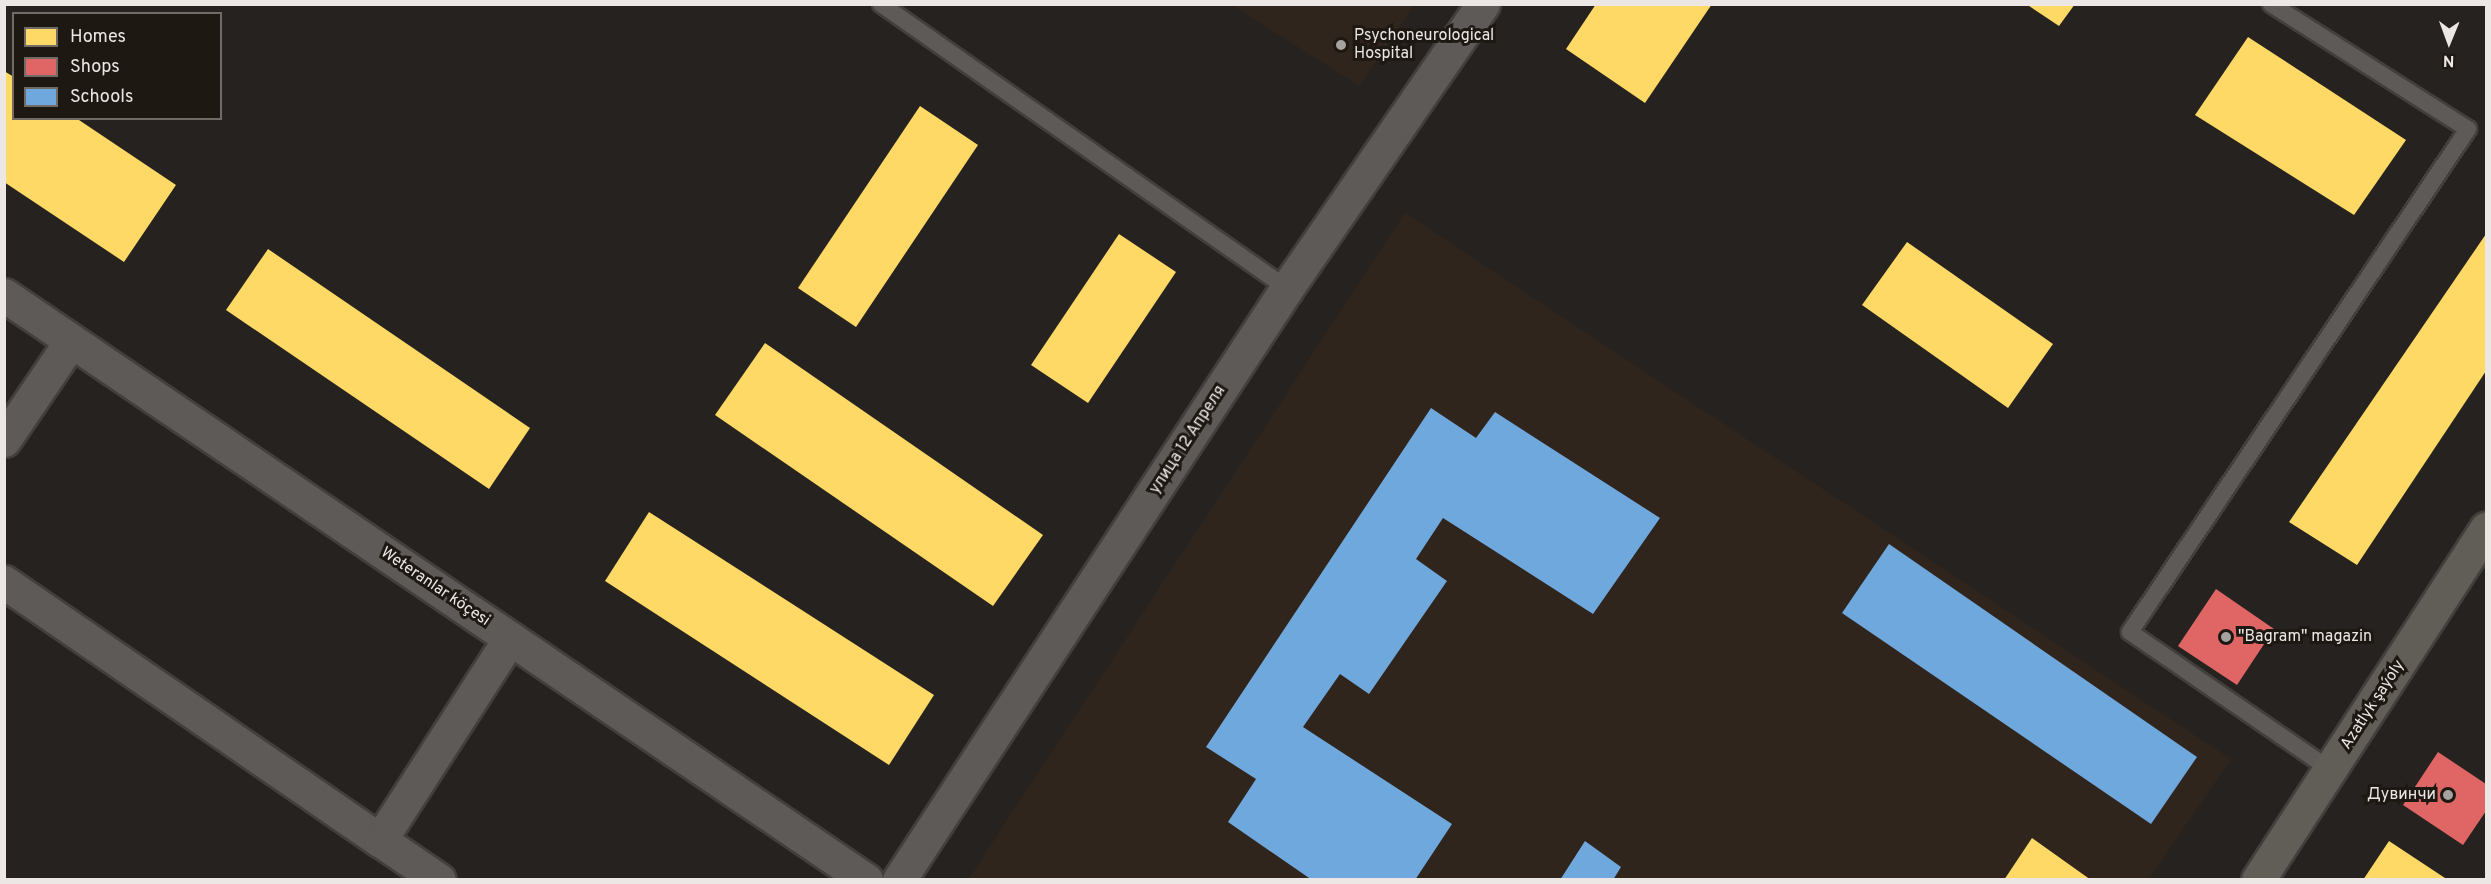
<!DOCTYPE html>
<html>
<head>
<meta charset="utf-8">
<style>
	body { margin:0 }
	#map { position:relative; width:2491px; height:884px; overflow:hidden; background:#25221f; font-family:Overpass,sans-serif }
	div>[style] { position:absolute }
	.built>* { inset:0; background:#30251d }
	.homes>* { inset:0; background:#ffd966 }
	.shops>* { inset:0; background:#e06666 }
	.schools>* { inset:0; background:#6fa8dc }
	.roads { filter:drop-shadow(2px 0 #423f3d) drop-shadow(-2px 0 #423f3d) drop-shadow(0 2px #423f3d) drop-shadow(0 -2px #423f3d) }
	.service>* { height:16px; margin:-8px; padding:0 8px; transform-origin:8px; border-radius:8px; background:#5d5a58 }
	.minor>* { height:33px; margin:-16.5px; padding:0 16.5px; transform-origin:16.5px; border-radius:16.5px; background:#5d5a58 }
	.secondary>* { height:33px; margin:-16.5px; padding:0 16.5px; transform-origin:16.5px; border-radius:16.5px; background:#615d57 }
	.dots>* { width:16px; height:16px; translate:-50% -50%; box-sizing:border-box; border:3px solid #1e1813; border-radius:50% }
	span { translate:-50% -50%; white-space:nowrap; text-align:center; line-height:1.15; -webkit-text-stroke:6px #1e1813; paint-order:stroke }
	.poi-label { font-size:16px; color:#ece7e4 }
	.left { translate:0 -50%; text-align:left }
	.right { translate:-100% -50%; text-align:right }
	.street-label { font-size:16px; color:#ece7e4 }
	.frame { position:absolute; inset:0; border:6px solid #ece7e4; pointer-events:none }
	.legend { position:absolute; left:12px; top:12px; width:210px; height:108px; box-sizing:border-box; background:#1e1813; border:2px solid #706b67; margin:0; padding:8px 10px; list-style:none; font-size:18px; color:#ece7e4 }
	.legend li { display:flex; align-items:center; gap:12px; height:30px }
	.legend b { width:30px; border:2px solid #706b67 }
	.north { position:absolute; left:2419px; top:12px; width:60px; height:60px; -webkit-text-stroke:4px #1e1813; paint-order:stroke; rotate:181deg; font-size:16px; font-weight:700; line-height:24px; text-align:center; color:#ece7e4 }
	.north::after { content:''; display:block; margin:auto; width:21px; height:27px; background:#ece7e4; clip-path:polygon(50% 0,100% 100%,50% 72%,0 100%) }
</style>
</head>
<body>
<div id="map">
	<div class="built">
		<div style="clip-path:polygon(1232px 5px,1414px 5px,1359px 86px)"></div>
		<div style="clip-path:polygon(1405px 213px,2231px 759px,2149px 879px,968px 880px)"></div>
	</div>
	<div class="homes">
		<div style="clip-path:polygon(1596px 4px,1712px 4px,1645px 103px,1566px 49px)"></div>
		<div style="clip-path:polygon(2026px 4px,2075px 4px,2059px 26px)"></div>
		<div style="clip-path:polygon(2248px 37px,2406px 140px,2354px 215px,2195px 115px)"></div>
		<div style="clip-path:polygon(4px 71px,14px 77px,14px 118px,76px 118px,176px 185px,124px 262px,4px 182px)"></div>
		<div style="clip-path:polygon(920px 106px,978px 145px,856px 327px,798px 288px)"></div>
		<div style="clip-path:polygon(1119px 234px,1176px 272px,1088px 403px,1031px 365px)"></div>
		<div style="clip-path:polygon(2486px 234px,2486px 371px,2357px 565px,2289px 522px)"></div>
		<div style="clip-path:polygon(1907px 242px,2053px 344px,2008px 408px,1862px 305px)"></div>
		<div style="clip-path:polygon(268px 249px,530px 428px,489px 489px,226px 310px)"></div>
		<div style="clip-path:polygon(765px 343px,1043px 535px,993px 606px,715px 415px)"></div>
		<div style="clip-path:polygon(649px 512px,934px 695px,889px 765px,605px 581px)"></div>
		<div style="clip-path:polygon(2032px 838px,2091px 880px,2004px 880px)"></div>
		<div style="clip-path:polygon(2389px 841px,2448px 880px,2363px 880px)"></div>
	</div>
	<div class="shops">
		<div style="clip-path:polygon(2216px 589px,2274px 629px,2237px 685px,2178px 646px)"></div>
		<div style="clip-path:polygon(2438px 752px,2486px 784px,2486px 811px,2463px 845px,2403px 805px)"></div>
	</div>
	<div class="schools">
		<div style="clip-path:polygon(1431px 408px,1476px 438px,1495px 412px,1660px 518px,1593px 614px,1443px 518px,1416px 559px,1447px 581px,1369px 694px,1340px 674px,1303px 727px,1452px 824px,1415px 880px,1312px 880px,1228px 822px,1256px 779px,1206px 747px)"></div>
		<div style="clip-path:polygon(1889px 544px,2197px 757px,2151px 824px,1842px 613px)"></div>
		<div style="clip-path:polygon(1585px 841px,1621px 867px,1613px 880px,1560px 880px)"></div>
	</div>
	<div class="roads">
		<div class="service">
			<div style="left:881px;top:4px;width:495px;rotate:35deg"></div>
			<div style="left:2271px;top:4px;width:233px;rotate:32.4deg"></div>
			<div style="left:2468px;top:129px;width:606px;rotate:123.9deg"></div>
			<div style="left:2130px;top:632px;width:244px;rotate:34.5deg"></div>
		</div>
		<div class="minor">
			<div style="left:4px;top:295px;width:1042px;rotate:34.16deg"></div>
			<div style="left:4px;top:440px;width:120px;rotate:-55.9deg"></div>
			<div style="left:4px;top:582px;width:456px;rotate:34.5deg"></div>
			<div style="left:380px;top:840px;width:240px;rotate:-57.2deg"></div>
			<div style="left:380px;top:840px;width:71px;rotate:34.1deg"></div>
			<div style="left:899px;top:880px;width:708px;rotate:-56.76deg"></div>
			<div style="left:1287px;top:288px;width:345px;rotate:-55.4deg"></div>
		</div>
		<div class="secondary">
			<div style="left:2258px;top:880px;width:419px;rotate:-57deg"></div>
		</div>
	</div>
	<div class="dots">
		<div style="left:1341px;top:45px;background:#a6a29f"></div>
		<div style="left:2226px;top:637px;background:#a6a29f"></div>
		<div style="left:2448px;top:795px;background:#a6a29f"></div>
	</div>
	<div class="poi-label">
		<span class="left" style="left:1354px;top:45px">Psychoneurological<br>Hospital</span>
		<span class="left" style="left:2238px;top:637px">"Bagram" magazin</span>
		<span class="right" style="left:2436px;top:795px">Дувинчи</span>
	</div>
	<div class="street-label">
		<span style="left:1188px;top:440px;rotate:-57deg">улица 12 Апреля</span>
		<span style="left:435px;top:587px;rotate:34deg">Weteranlar köçesi</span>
		<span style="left:2373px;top:705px;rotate:-57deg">Azatlyk şaýoly</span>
	</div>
	<div class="frame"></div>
	<ul class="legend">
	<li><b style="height:16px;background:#ffd966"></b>Homes</li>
	<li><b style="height:16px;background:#e06666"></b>Shops</li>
	<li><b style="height:16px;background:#6fa8dc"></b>Schools</li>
	</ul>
	<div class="north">N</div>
</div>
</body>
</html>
